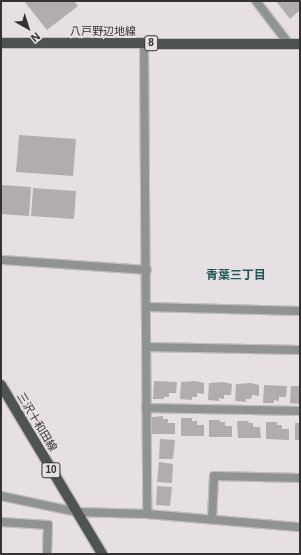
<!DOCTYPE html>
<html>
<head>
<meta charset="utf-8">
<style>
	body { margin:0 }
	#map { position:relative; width:301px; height:555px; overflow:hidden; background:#e6dfe4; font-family:Helvetica,"Noto Sans JP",sans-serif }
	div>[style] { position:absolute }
	.building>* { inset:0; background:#b2acb1 }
	.roads { filter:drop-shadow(1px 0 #c2bcc1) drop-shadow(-1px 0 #c2bcc1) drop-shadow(0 1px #c2bcc1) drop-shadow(0 -1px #c2bcc1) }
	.street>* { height:8px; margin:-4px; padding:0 4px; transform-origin:4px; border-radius:4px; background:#8f9393 }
	.primary>* { height:10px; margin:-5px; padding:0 5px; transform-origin:5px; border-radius:5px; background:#4d5453 }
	span { translate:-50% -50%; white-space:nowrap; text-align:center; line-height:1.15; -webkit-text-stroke:4px #e6dfe4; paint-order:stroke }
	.shield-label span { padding:1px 3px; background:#e6dfe4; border:1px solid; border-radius:3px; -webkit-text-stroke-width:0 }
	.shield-label { font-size:10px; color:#333133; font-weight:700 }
	.street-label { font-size:11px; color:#333133 }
	.neighbourhood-label { font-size:12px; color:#1e5956; font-weight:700 }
	.frame { position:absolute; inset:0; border:2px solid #333133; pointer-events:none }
	.north { position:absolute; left:8px; top:8px; width:40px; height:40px; -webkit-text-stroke:3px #e6dfe4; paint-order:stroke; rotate:141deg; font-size:11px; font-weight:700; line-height:16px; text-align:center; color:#333133 }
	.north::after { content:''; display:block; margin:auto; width:14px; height:18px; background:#333133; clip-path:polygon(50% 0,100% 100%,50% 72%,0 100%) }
</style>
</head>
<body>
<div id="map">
	<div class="building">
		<div style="clip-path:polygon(24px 1px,74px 1px,78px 6px,47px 30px)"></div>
		<div style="clip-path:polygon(276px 1px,299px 1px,300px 10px,290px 19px)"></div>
		<div style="clip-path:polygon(19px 135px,76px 139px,73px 176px,16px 172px)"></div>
		<div style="clip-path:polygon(1px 185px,31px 187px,29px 216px,1px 214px)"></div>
		<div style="clip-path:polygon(33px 188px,76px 191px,74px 219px,31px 216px)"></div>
		<div style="clip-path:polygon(154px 381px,177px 382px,176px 393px,169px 393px,169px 397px,164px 397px,164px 399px,153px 399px)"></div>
		<div style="clip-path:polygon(195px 381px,204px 383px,204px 394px,197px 393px,197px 397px,192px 397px,192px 400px,180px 399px,181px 382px)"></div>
		<div style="clip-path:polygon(223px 382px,232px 384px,231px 395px,224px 395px,224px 399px,219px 398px,219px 401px,208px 400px,209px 383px)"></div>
		<div style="clip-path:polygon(251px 383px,259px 385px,259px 396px,252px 395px,251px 399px,246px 399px,246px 402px,235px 401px,236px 384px)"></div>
		<div style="clip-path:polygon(264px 385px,287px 386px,286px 397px,279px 397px,279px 401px,274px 400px,274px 403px,263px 403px)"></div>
		<div style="clip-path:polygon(291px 386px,300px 386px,300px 404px,290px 403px)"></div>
		<div style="clip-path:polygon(163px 416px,163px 419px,168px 419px,168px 423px,175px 423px,175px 434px,152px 434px,152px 417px)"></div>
		<div style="clip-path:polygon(181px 418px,192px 418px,192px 421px,197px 421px,197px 425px,204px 425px,204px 436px,181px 436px)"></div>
		<div style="clip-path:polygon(209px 420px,220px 420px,220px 422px,225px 422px,225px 426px,232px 426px,232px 437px,209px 437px)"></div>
		<div style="clip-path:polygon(237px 421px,249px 421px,248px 423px,253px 423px,253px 427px,260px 427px,261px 438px,238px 438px)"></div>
		<div style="clip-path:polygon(266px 422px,277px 422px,277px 425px,282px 425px,282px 429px,289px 429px,289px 440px,266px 439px)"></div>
		<div style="clip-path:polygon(295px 423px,300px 423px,300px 440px,295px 440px)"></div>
		<div style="clip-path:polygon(160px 439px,175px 440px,173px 459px,159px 459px)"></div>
		<div style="clip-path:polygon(159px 462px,173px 464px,172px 483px,157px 482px)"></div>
		<div style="clip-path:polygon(157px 486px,172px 487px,170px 506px,156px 505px)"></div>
	</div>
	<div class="roads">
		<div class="street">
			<div style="left:256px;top:1px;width:54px;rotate:52.5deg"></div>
			<div style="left:144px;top:43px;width:471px;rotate:89.6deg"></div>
			<div style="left:1px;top:260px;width:146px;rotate:3.9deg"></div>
			<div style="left:147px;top:307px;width:153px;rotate:1.5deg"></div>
			<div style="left:147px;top:347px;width:153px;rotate:1.1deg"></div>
			<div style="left:146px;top:408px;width:154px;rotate:1.1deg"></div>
			<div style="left:1px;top:496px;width:78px;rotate:11.9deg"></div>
			<div style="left:77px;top:512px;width:70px;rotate:1.6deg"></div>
			<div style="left:147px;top:514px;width:154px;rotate:4.9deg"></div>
			<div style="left:212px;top:519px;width:43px;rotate:-87.3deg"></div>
			<div style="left:214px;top:476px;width:86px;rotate:1.3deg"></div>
			<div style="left:1px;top:522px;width:47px;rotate:3.7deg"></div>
			<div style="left:48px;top:525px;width:29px;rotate:92deg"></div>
		</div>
		<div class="primary">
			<div style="left:1px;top:43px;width:299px;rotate:0.2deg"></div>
			<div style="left:1px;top:385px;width:197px;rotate:59.1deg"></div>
		</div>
	</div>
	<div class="shield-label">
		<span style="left:151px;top:43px">8</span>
		<span style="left:51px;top:470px">10</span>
	</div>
	<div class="street-label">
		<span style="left:103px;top:31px">八戸野辺地線</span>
		<span style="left:37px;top:422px;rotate:59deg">三沢十和田線</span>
	</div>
	<div class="neighbourhood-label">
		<span style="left:236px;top:276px">青葉三丁目</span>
	</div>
	<div class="frame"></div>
	<div class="north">N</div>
</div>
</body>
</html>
